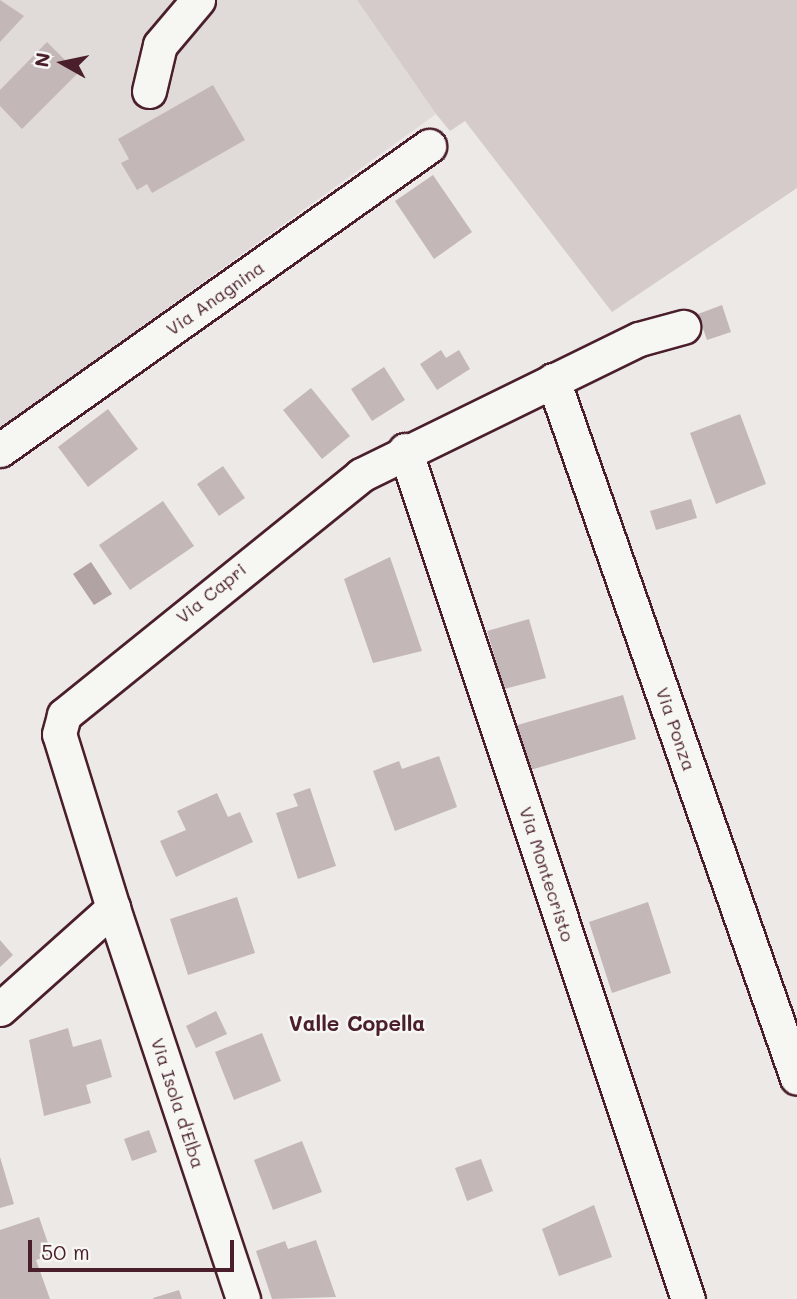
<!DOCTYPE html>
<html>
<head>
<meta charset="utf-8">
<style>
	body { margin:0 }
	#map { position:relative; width:797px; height:1299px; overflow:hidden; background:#ece9e6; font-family:Mali,sans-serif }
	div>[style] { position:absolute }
	.built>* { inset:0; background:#e0dad8 }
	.green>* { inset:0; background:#d4cbca }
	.water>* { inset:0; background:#b1a2a3 }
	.building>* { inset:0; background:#c4b7b7 }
	.roads { filter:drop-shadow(2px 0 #4a1f2b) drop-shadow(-2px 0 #4a1f2b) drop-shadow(0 2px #4a1f2b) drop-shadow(0 -2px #4a1f2b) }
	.minor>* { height:33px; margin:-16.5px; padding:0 16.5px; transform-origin:16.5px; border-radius:16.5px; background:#f6f6f2 }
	span { translate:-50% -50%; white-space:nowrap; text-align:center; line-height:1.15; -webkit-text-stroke:5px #f6f6f2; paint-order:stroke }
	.street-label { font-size:18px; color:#4a1f2b }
	.quarter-label { font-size:21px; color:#4a1f2b; font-weight:700 }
	.north { position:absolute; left:28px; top:28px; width:70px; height:70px; -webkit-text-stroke:5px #f6f6f2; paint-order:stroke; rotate:279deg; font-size:19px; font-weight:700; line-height:28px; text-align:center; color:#4a1f2b }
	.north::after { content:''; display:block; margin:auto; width:24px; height:32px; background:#4a1f2b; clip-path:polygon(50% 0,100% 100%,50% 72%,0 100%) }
	.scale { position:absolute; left:28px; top:1240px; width:206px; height:32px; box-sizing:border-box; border:4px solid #4a1f2b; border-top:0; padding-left:9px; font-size:21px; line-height:24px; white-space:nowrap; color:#4a1f2b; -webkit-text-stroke:5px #f6f6f2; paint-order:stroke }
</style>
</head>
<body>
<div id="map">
	<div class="built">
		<div style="clip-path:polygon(0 0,357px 0,436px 114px,0 429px)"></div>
	</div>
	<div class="green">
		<div style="clip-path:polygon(357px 0,797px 0,797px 188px,612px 312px,465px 121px,450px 131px,436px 114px)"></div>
	</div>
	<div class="water">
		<div style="clip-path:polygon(91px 562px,112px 594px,94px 605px,73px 574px)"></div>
	</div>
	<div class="building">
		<div style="clip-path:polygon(0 0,24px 16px,0 42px)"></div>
		<div style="clip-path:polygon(47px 42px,78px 73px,22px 129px,0 106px,0 90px)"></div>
		<div style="clip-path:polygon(213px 85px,245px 140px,152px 193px,147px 184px,137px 190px,121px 163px,129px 159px,118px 139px)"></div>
		<div style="clip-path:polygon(433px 175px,472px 232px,434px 259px,395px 201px)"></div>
		<div style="clip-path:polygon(722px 305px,731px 332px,707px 340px,698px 314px)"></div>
		<div style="clip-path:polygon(441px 350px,446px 358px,459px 350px,470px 369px,437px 390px,420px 364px)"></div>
		<div style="clip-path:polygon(384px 367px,405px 400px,372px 421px,351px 389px)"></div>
		<div style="clip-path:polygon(311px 388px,350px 436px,322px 459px,283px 410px)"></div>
		<div style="clip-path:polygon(108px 409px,138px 449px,88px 487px,58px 447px)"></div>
		<div style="clip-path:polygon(740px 414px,766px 484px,716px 504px,690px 433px)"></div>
		<div style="clip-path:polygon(223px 466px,245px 498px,219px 516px,197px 484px)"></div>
		<div style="clip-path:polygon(691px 499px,697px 518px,656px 530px,650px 511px)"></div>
		<div style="clip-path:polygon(163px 501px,194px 546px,130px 590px,99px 545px)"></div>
		<div style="clip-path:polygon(390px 557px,422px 651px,373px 663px,344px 579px)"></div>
		<div style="clip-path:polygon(529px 619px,546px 678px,504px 689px,487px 631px)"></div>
		<div style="clip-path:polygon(623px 695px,636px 739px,527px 771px,514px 726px)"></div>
		<div style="clip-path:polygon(439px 756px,457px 807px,395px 831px,373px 771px,399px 761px,402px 769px)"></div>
		<div style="clip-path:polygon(310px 788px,336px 866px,298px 879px,276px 813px,298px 806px,293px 794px)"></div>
		<div style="clip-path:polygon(217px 793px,228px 817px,240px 812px,253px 842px,176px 877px,160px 841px,186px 830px,177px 811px)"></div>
		<div style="clip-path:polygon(237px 897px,255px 953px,188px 975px,170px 919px)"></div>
		<div style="clip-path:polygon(648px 902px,671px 973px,612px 993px,589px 922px)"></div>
		<div style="clip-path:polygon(0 940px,13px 955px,0 967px)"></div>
		<div style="clip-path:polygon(216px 1011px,227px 1034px,196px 1048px,186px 1026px)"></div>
		<div style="clip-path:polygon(68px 1028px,73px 1047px,101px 1039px,112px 1077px,86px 1085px,91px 1103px,44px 1116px,29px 1040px)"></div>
		<div style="clip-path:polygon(262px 1033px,281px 1081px,234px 1100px,215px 1052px)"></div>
		<div style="clip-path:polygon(149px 1130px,157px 1152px,132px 1161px,124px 1139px)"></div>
		<div style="clip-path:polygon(302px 1141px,322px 1192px,273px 1210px,254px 1160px)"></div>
		<div style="clip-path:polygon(0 1157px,14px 1204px,0 1208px)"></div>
		<div style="clip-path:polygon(481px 1159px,493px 1191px,467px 1201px,455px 1168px)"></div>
		<div style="clip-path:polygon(594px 1205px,612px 1257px,559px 1276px,542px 1229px)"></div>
		<div style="clip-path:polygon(39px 1217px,52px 1255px,36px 1260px,50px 1299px,0 1299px,0 1230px)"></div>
		<div style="clip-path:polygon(316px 1240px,336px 1297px,272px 1299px,256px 1251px,285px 1241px,288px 1249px)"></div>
		<div style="clip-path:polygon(179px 1290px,182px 1299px,153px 1299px,153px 1298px)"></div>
	</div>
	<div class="roads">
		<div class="minor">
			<div style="left:149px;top:91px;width:47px;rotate:-76.6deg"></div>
			<div style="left:160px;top:45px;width:59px;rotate:-49.8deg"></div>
			<div style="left:553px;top:380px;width:739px;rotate:70.73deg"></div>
			<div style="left:0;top:450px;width:526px;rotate:-35.32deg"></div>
			<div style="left:405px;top:450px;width:895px;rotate:71.57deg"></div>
			<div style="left:113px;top:908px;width:412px;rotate:71.6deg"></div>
			<div style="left:0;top:1009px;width:152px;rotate:-41.8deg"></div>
			<div style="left:113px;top:908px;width:182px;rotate:-107.2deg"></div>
			<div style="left:59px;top:734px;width:20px;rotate:-75deg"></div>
			<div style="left:64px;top:715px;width:382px;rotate:-38.9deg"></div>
			<div style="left:361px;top:475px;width:309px;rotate:-26.1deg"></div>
			<div style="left:639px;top:339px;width:46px;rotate:-15.3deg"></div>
		</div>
	</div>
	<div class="street-label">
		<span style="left:215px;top:298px;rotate:-35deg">Via Anagnina</span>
		<span style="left:211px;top:593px;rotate:-39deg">Via Capri</span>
		<span style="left:676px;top:729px;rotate:71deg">Via Ponza</span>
		<span style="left:547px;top:874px;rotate:72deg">Via Montecristo</span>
		<span style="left:178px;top:1103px;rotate:72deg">Via Isola d'Elba</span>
	</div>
	<div class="quarter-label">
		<span style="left:357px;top:1023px">Valle Copella</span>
	</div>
	<div class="north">N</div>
	<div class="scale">50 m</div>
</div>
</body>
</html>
